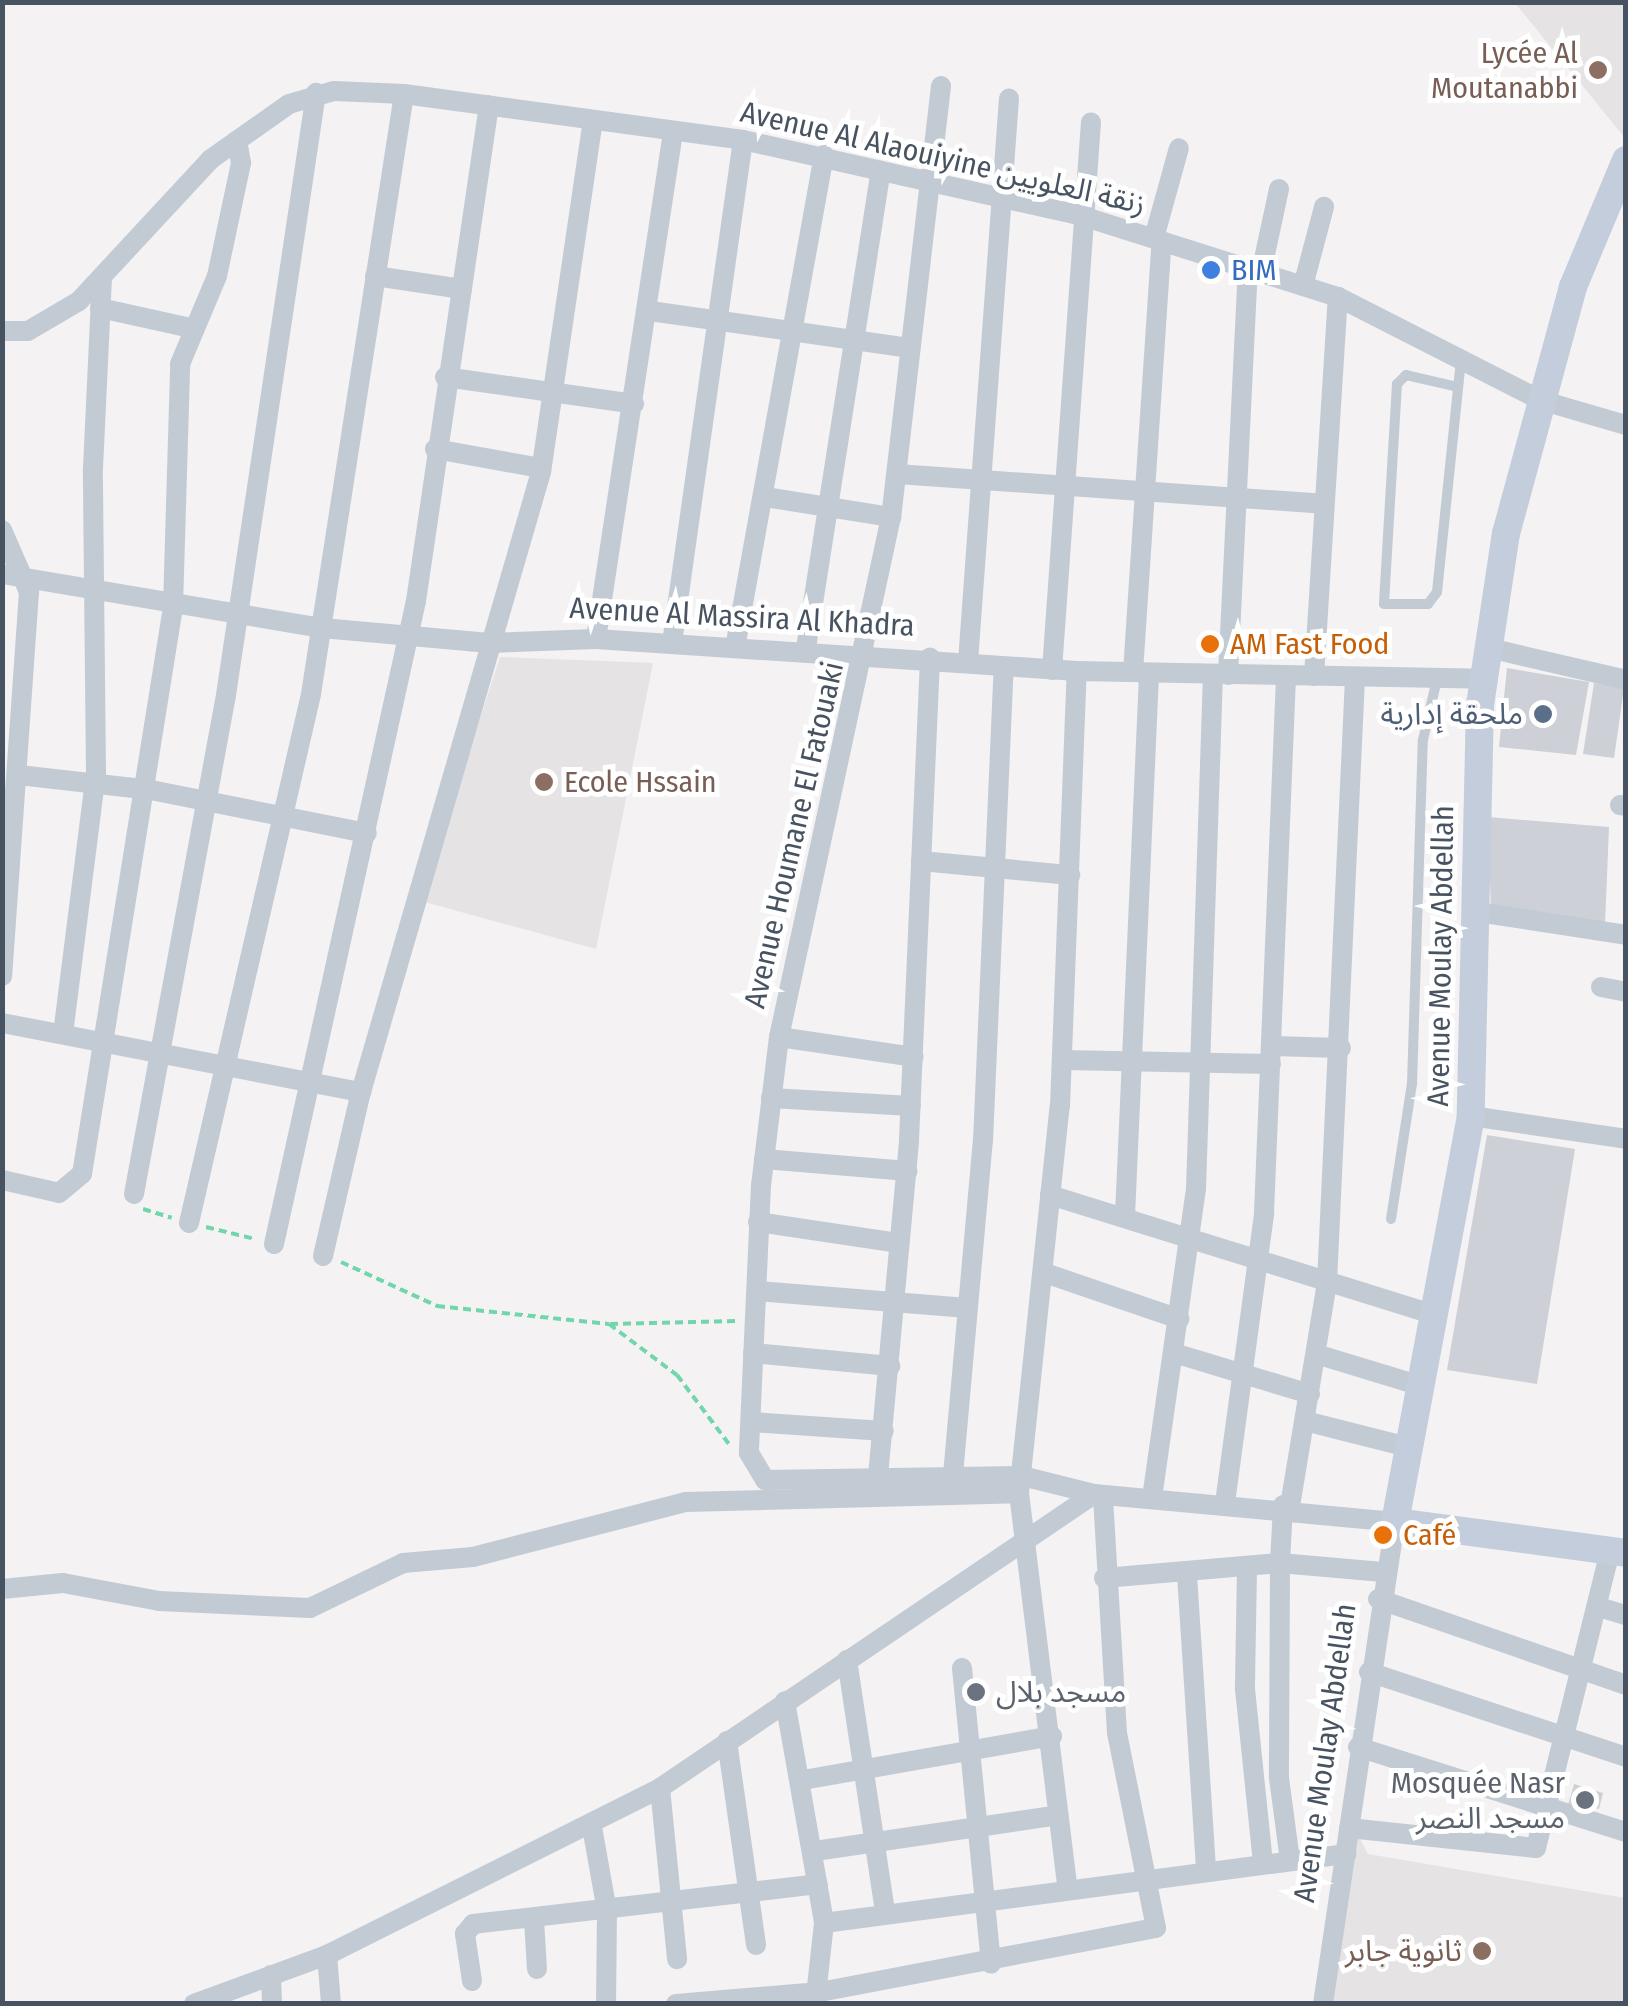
<!DOCTYPE html>
<html>
<head>
<meta charset="utf-8">
<style>
	body { margin:0 }
	#map { position:relative; width:1628px; height:2006px; overflow:hidden; background:#f4f2f2; font-family:"Fira Sans Condensed","Noto Sans Arabic",sans-serif }
	div>[style] { position:absolute }
	.education>* { inset:0; background:#e5e3e4 }
	.building>* { inset:0; background:#cdd0d6 }
	.path>* { height:4px; margin-top:-2px; transform-origin:0; background:repeating-linear-gradient(90deg,#72d6ac 0 8px,transparent 0 13px) }
	.lane>* { height:10px; margin:-5px; padding:0 5px; transform-origin:5px; border-radius:5px; background:#c2cbd4 }
	.street>* { height:20px; margin:-10px; padding:0 10px; transform-origin:10px; border-radius:10px; background:#c2cbd4 }
	.secondary>* { height:28px; margin:-14px; padding:0 14px; transform-origin:14px; border-radius:14px; background:#c3cddc }
	.dots>* { width:28px; height:28px; translate:-50% -50%; box-sizing:border-box; border:5px solid #fff; border-radius:50% }
	span { translate:-50% -50%; white-space:nowrap; text-align:center; line-height:1.15; -webkit-text-stroke:10px #fff; paint-order:stroke }
	.education-label { font-size:30px; color:#785e54 }
	.right { translate:-100% -50%; text-align:right }
	.left { translate:0 -50%; text-align:left }
	.street-label { font-size:30px; color:#475361 }
	.shop-label { font-size:30px; color:#366cbe }
	.food-label { font-size:30px; color:#c56008 }
	.service-label { font-size:30px; color:#4e5e75 }
	.worship-label { font-size:30px; color:#5b616d }
	.frame { position:absolute; inset:0; border:5px solid #475361; pointer-events:none }
</style>
</head>
<body>
<div id="map">
	<div class="education">
		<div style="clip-path:polygon(1515px 3px,1625px 3px,1625px 138px)"></div>
		<div style="clip-path:polygon(500px 657px,653px 663px,596px 949px,421px 901px)"></div>
		<div style="clip-path:polygon(1356px 1831px,1368px 1854px,1625px 1898px,1625px 2003px,1329px 2004px)"></div>
	</div>
	<div class="building">
		<div style="clip-path:polygon(1507px 668px,1589px 682px,1576px 755px,1499px 747px)"></div>
		<div style="clip-path:polygon(1594px 683px,1624px 688px,1614px 758px,1583px 754px)"></div>
		<div style="clip-path:polygon(1488px 817px,1609px 827px,1605px 924px,1491px 911px)"></div>
		<div style="clip-path:polygon(1487px 1135px,1575px 1149px,1537px 1384px,1447px 1370px)"></div>
		<div style="clip-path:polygon(1574px 1784px,1603px 1793px,1599px 1809px,1589px 1807px,1587px 1817px,1567px 1809px)"></div>
	</div>
	<div class="path">
		<div style="left:143px;top:1209px;width:30px;rotate:17deg"></div>
		<div style="left:206px;top:1227px;width:50px;rotate:13.8deg"></div>
		<div style="left:341px;top:1262px;width:106px;rotate:24.6deg"></div>
		<div style="left:437px;top:1306px;width:173px;rotate:6deg"></div>
		<div style="left:609px;top:1324px;width:85px;rotate:36.9deg"></div>
		<div style="left:677px;top:1375px;width:86px;rotate:53deg"></div>
		<div style="left:610px;top:1324px;width:126px;rotate:-1.4deg"></div>
	</div>
	<div class="lane">
		<div style="left:1458px;top:387px;width:53px;rotate:-167deg"></div>
		<div style="left:1406px;top:375px;width:13px;rotate:135deg"></div>
		<div style="left:1397px;top:384px;width:220px;rotate:93.4deg"></div>
		<div style="left:1384px;top:604px;width:44px"></div>
		<div style="left:1428px;top:604px;width:15px;rotate:-53deg"></div>
		<div style="left:1437px;top:592px;width:234px;rotate:-84.1deg"></div>
		<div style="left:1391px;top:1219px;width:137px;rotate:-81.2deg"></div>
		<div style="left:1412px;top:1084px;width:344px;rotate:-88.2deg"></div>
		<div style="left:1423px;top:740px;width:63px;rotate:-77.1deg"></div>
	</div>
	<div class="street">
		<div style="left:941px;top:86px;width:434px;rotate:96.6deg"></div>
		<div style="left:891px;top:517px;width:532px;rotate:102.15deg"></div>
		<div style="left:779px;top:1037px;width:149px;rotate:96.9deg"></div>
		<div style="left:761px;top:1185px;width:268px;rotate:92.6deg"></div>
		<div style="left:749px;top:1453px;width:31px;rotate:59deg"></div>
		<div style="left:765px;top:1480px;width:257px;rotate:-0.9deg"></div>
		<div style="left:1022px;top:1476px;width:74px;rotate:14deg"></div>
		<div style="left:1094px;top:1494px;width:302px;rotate:5.3deg"></div>
		<div style="left:1395px;top:1522px;width:487px;rotate:98.5deg"></div>
		<div style="left:1154px;top:238px;width:93px;rotate:-74.5deg"></div>
		<div style="left:1261px;top:273px;width:86px;rotate:-77.9deg"></div>
		<div style="left:375px;top:276px;width:88px;rotate:8.5deg"></div>
		<div style="left:1303px;top:286px;width:82px;rotate:-75.1deg"></div>
		<div style="left:100px;top:308px;width:93px;rotate:12.4deg"></div>
		<div style="left:650px;top:311px;width:263px;rotate:8.1deg"></div>
		<div style="left:2px;top:331px;width:26px"></div>
		<div style="left:28px;top:331px;width:59px;rotate:-30.5deg"></div>
		<div style="left:79px;top:301px;width:194px;rotate:-47.1deg"></div>
		<div style="left:211px;top:159px;width:95px;rotate:-35.2deg"></div>
		<div style="left:289px;top:104px;width:47px;rotate:-16.1deg"></div>
		<div style="left:334px;top:91px;width:70px;rotate:2.5deg"></div>
		<div style="left:404px;top:94px;width:342px;rotate:7.7deg"></div>
		<div style="left:743px;top:140px;width:344px;rotate:12.6deg"></div>
		<div style="left:1079px;top:215px;width:272px;rotate:17.6deg"></div>
		<div style="left:1338px;top:297px;width:227px;rotate:27deg"></div>
		<div style="left:1540px;top:400px;width:90px;rotate:16.2deg"></div>
		<div style="left:445px;top:377px;width:191px;rotate:8.1deg"></div>
		<div style="left:435px;top:449px;width:108px;rotate:10.2deg"></div>
		<div style="left:897px;top:474px;width:427px;rotate:4deg"></div>
		<div style="left:765px;top:497px;width:128px;rotate:9deg"></div>
		<div style="left:2px;top:530px;width:68px;rotate:66.5deg"></div>
		<div style="left:29px;top:592px;width:385px;rotate:94deg"></div>
		<div style="left:2px;top:574px;width:325px;rotate:9.6deg"></div>
		<div style="left:322px;top:628px;width:168px;rotate:5.1deg"></div>
		<div style="left:489px;top:643px;width:107px;rotate:-2.1deg"></div>
		<div style="left:596px;top:639px;width:482px;rotate:3.8deg"></div>
		<div style="left:1077px;top:671px;width:407px;rotate:1.1deg"></div>
		<div style="left:596px;top:639px;width:513px;rotate:-81.36deg"></div>
		<div style="left:672px;top:643px;width:508px;rotate:-81.97deg"></div>
		<div style="left:735px;top:648px;width:501px;rotate:-79.77deg"></div>
		<div style="left:806px;top:648px;width:483px;rotate:-81.1deg"></div>
		<div style="left:1489px;top:648px;width:141px;rotate:13.1deg"></div>
		<div style="left:968px;top:662px;width:565px;rotate:-85.84deg"></div>
		<div style="left:1052px;top:670px;width:549px;rotate:-85.93deg"></div>
		<div style="left:1133px;top:672px;width:432px;rotate:-86.2deg"></div>
		<div style="left:1228px;top:675px;width:407px;rotate:-87.2deg"></div>
		<div style="left:1314px;top:676px;width:380px;rotate:-86.4deg"></div>
		<div style="left:19px;top:775px;width:133px;rotate:6.5deg"></div>
		<div style="left:151px;top:790px;width:220px;rotate:11.3deg"></div>
		<div style="left:1620px;top:805px;width:6px;rotate:9deg"></div>
		<div style="left:921px;top:861px;width:150px;rotate:5.4deg"></div>
		<div style="left:1478px;top:912px;width:150px;rotate:8.8deg"></div>
		<div style="left:1601px;top:987px;width:25px;rotate:11deg"></div>
		<div style="left:2px;top:1023px;width:366px;rotate:10.9deg"></div>
		<div style="left:361px;top:1092px;width:646px;rotate:-73.81deg"></div>
		<div style="left:541px;top:472px;width:355px;rotate:-81.6deg"></div>
		<div style="left:63px;top:1034px;width:263px;rotate:-82.8deg"></div>
		<div style="left:96px;top:773px;width:305px;rotate:-90.6deg"></div>
		<div style="left:93px;top:468px;width:189px;rotate:-87.3deg"></div>
		<div style="left:779px;top:1037px;width:136px;rotate:8.4deg"></div>
		<div style="left:1272px;top:1046px;width:69px;rotate:1.7deg"></div>
		<div style="left:1063px;top:1060px;width:208px;rotate:1.1deg"></div>
		<div style="left:771px;top:1098px;width:140px;rotate:3.3deg"></div>
		<div style="left:1471px;top:1116px;width:157px;rotate:8.4deg"></div>
		<div style="left:764px;top:1159px;width:144px;rotate:4.8deg"></div>
		<div style="left:2px;top:1180px;width:58px;rotate:12.8deg"></div>
		<div style="left:59px;top:1193px;width:30px;rotate:-40deg"></div>
		<div style="left:82px;top:1174px;width:574px;rotate:-80.88deg"></div>
		<div style="left:173px;top:607px;width:243px;rotate:-88.3deg"></div>
		<div style="left:180px;top:364px;width:95px;rotate:-67.2deg"></div>
		<div style="left:217px;top:276px;width:116px;rotate:-78deg"></div>
		<div style="left:241px;top:163px;width:23px;rotate:-100deg"></div>
		<div style="left:134px;top:1194px;width:507px;rotate:-79.55deg"></div>
		<div style="left:226px;top:695px;width:609px;rotate:-81.5deg"></div>
		<div style="left:1050px;top:1195px;width:400px;rotate:17.3deg"></div>
		<div style="left:1125px;top:1216px;width:543px;rotate:-87.46deg"></div>
		<div style="left:758px;top:1222px;width:143px;rotate:8.5deg"></div>
		<div style="left:189px;top:1223px;width:543px;rotate:-77.01deg"></div>
		<div style="left:311px;top:694px;width:607px;rotate:-81.19deg"></div>
		<div style="left:274px;top:1244px;width:658px;rotate:-77.55deg"></div>
		<div style="left:416px;top:601px;width:501px;rotate:-81.63deg"></div>
		<div style="left:323px;top:1256px;width:168px;rotate:-77deg"></div>
		<div style="left:1045px;top:1273px;width:142px;rotate:18.9deg"></div>
		<div style="left:757px;top:1291px;width:211px;rotate:4.6deg"></div>
		<div style="left:753px;top:1353px;width:138px;rotate:5.4deg"></div>
		<div style="left:1174px;top:1353px;width:142px;rotate:16.8deg"></div>
		<div style="left:1316px;top:1354px;width:107px;rotate:16.9deg"></div>
		<div style="left:1305px;top:1421px;width:106px;rotate:14.2deg"></div>
		<div style="left:751px;top:1422px;width:133px;rotate:3.9deg"></div>
		<div style="left:953px;top:1475px;width:335px;rotate:-84.9deg"></div>
		<div style="left:983px;top:1141px;width:475px;rotate:-87.5deg"></div>
		<div style="left:878px;top:1476px;width:337px;rotate:-84.7deg"></div>
		<div style="left:909px;top:1140px;width:483px;rotate:-87.5deg"></div>
		<div style="left:1152px;top:1498px;width:312px;rotate:-81.9deg"></div>
		<div style="left:1196px;top:1189px;width:514px;rotate:-88.11deg"></div>
		<div style="left:1225px;top:1503px;width:293px;rotate:-82.3deg"></div>
		<div style="left:1264px;top:1213px;width:537px;rotate:-87.65deg"></div>
		<div style="left:1290px;top:1506px;width:226px;rotate:-80.6deg"></div>
		<div style="left:1327px;top:1283px;width:607px;rotate:-87.35deg"></div>
		<div style="left:1280px;top:1563px;width:58px;rotate:-87deg"></div>
		<div style="left:1280px;top:1568px;width:210px;rotate:90.3deg"></div>
		<div style="left:1279px;top:1778px;width:83px;rotate:82.4deg"></div>
		<div style="left:1247px;top:1569px;width:120px;rotate:91deg"></div>
		<div style="left:1245px;top:1689px;width:175px;rotate:84.1deg"></div>
		<div style="left:1187px;top:1575px;width:295px;rotate:86.3deg"></div>
		<div style="left:1104px;top:1578px;width:177px;rotate:-4.9deg"></div>
		<div style="left:1280px;top:1563px;width:103px;rotate:5deg"></div>
		<div style="left:2px;top:1589px;width:61px;rotate:-5.6deg"></div>
		<div style="left:63px;top:1583px;width:98px;rotate:10.6deg"></div>
		<div style="left:159px;top:1601px;width:151px;rotate:2.7deg"></div>
		<div style="left:310px;top:1608px;width:103px;rotate:-25.8deg"></div>
		<div style="left:403px;top:1563px;width:70px;rotate:-4.9deg"></div>
		<div style="left:473px;top:1557px;width:220px;rotate:-14.5deg"></div>
		<div style="left:686px;top:1502px;width:333px;rotate:-1.5deg"></div>
		<div style="left:1378px;top:1599px;width:262px;rotate:19.1deg"></div>
		<div style="left:1599px;top:1607px;width:28px;rotate:17deg"></div>
		<div style="left:847px;top:1660px;width:253px;rotate:81.4deg"></div>
		<div style="left:962px;top:1668px;width:297px;rotate:84.4deg"></div>
		<div style="left:1369px;top:1672px;width:271px;rotate:18.3deg"></div>
		<div style="left:785px;top:1701px;width:225px;rotate:80deg"></div>
		<div style="left:824px;top:1923px;width:81px;rotate:96.3deg"></div>
		<div style="left:727px;top:1741px;width:206px;rotate:81.9deg"></div>
		<div style="left:1358px;top:1747px;width:281px;rotate:17.6deg"></div>
		<div style="left:803px;top:1780px;width:253px;rotate:-10deg"></div>
		<div style="left:660px;top:1788px;width:172px;rotate:84.3deg"></div>
		<div style="left:592px;top:1827px;width:85px;rotate:79.9deg"></div>
		<div style="left:607px;top:1911px;width:93px;rotate:90.6deg"></div>
		<div style="left:1349px;top:1828px;width:188px;rotate:6.1deg"></div>
		<div style="left:1536px;top:1848px;width:306px;rotate:-76deg"></div>
		<div style="left:815px;top:1851px;width:246px;rotate:-8.4deg"></div>
		<div style="left:1067px;top:1884px;width:394px;rotate:-97deg"></div>
		<div style="left:1019px;top:1493px;width:389px;rotate:-84deg"></div>
		<div style="left:1060px;top:1106px;width:435px;rotate:-87.8deg"></div>
		<div style="left:534px;top:1920px;width:49px;rotate:86.5deg"></div>
		<div style="left:824px;top:1923px;width:527px;rotate:-7.53deg"></div>
		<div style="left:327px;top:1955px;width:49px;rotate:85.3deg"></div>
		<div style="left:271px;top:1975px;width:29px;rotate:88deg"></div>
		<div style="left:472px;top:1981px;width:48px;rotate:-98.5deg"></div>
		<div style="left:465px;top:1934px;width:13px;rotate:-51deg"></div>
		<div style="left:473px;top:1924px;width:347px;rotate:-6.6deg"></div>
		<div style="left:194px;top:2004px;width:142px;rotate:-20.2deg"></div>
		<div style="left:327px;top:1955px;width:373px;rotate:-26.6deg"></div>
		<div style="left:660px;top:1788px;width:524px;rotate:-34.11deg"></div>
		<div style="left:676px;top:2004px;width:144px;rotate:-4.8deg"></div>
		<div style="left:820px;top:1992px;width:342px;rotate:-10.8deg"></div>
		<div style="left:1156px;top:1928px;width:199px;rotate:-101.3deg"></div>
		<div style="left:1117px;top:1733px;width:238px;rotate:-93.4deg"></div>
	</div>
	<div class="secondary">
		<div style="left:1626px;top:160px;width:138px;rotate:112.7deg"></div>
		<div style="left:1573px;top:287px;width:255px;rotate:105.2deg"></div>
		<div style="left:1506px;top:533px;width:173px;rotate:98.6deg"></div>
		<div style="left:1480px;top:704px;width:412px;rotate:91.3deg"></div>
		<div style="left:1471px;top:1116px;width:413px;rotate:100.6deg"></div>
		<div style="left:1395px;top:1522px;width:233px;rotate:7.6deg"></div>
	</div>
	<div class="dots">
		<div style="left:1598px;top:70px;background:#8d6e63"></div>
		<div style="left:1211px;top:270px;background:#3f7fe0"></div>
		<div style="left:1210px;top:644px;background:#e8710a"></div>
		<div style="left:1543px;top:714px;background:#5c6f8a"></div>
		<div style="left:544px;top:782px;background:#8d6e63"></div>
		<div style="left:1383px;top:1535px;background:#e8710a"></div>
		<div style="left:976px;top:1692px;background:#6b7280"></div>
		<div style="left:1585px;top:1800px;background:#6b7280"></div>
		<div style="left:1482px;top:1951px;background:#8d6e63"></div>
	</div>
	<div class="education-label">
		<span class="right" style="left:1578px;top:70px">Lycée Al<br>Moutanabbi</span>
		<span class="left" style="left:564px;top:782px">Ecole Hssain</span>
		<span class="right" style="left:1462px;top:1951px">ثانوية جابر</span>
	</div>
	<div class="street-label">
		<span style="left:943px;top:158px;rotate:13deg">Avenue Al Alaouiyine زنقة العلويين</span>
		<span style="left:742px;top:617px;rotate:3deg">Avenue Al Massira Al Khadra</span>
		<span style="left:794px;top:835px;rotate:-77deg">Avenue Houmane El Fatouaki</span>
		<span style="left:1441px;top:956px;rotate:-89deg">Avenue Moulay Abdellah</span>
		<span style="left:1325px;top:1753px;rotate:-82deg">Avenue Moulay Abdellah</span>
	</div>
	<div class="shop-label">
		<span class="left" style="left:1231px;top:270px">BIM</span>
	</div>
	<div class="food-label">
		<span class="left" style="left:1230px;top:644px">AM Fast Food</span>
		<span class="left" style="left:1403px;top:1535px">Café</span>
	</div>
	<div class="service-label">
		<span class="right" style="left:1523px;top:714px">ملحقة إدارية</span>
	</div>
	<div class="worship-label">
		<span class="left" style="left:996px;top:1692px">مسجد بلال</span>
		<span class="right" style="left:1565px;top:1800px">Mosquée Nasr<br>مسجد النصر</span>
	</div>
	<div class="frame"></div>
</div>
</body>
</html>
